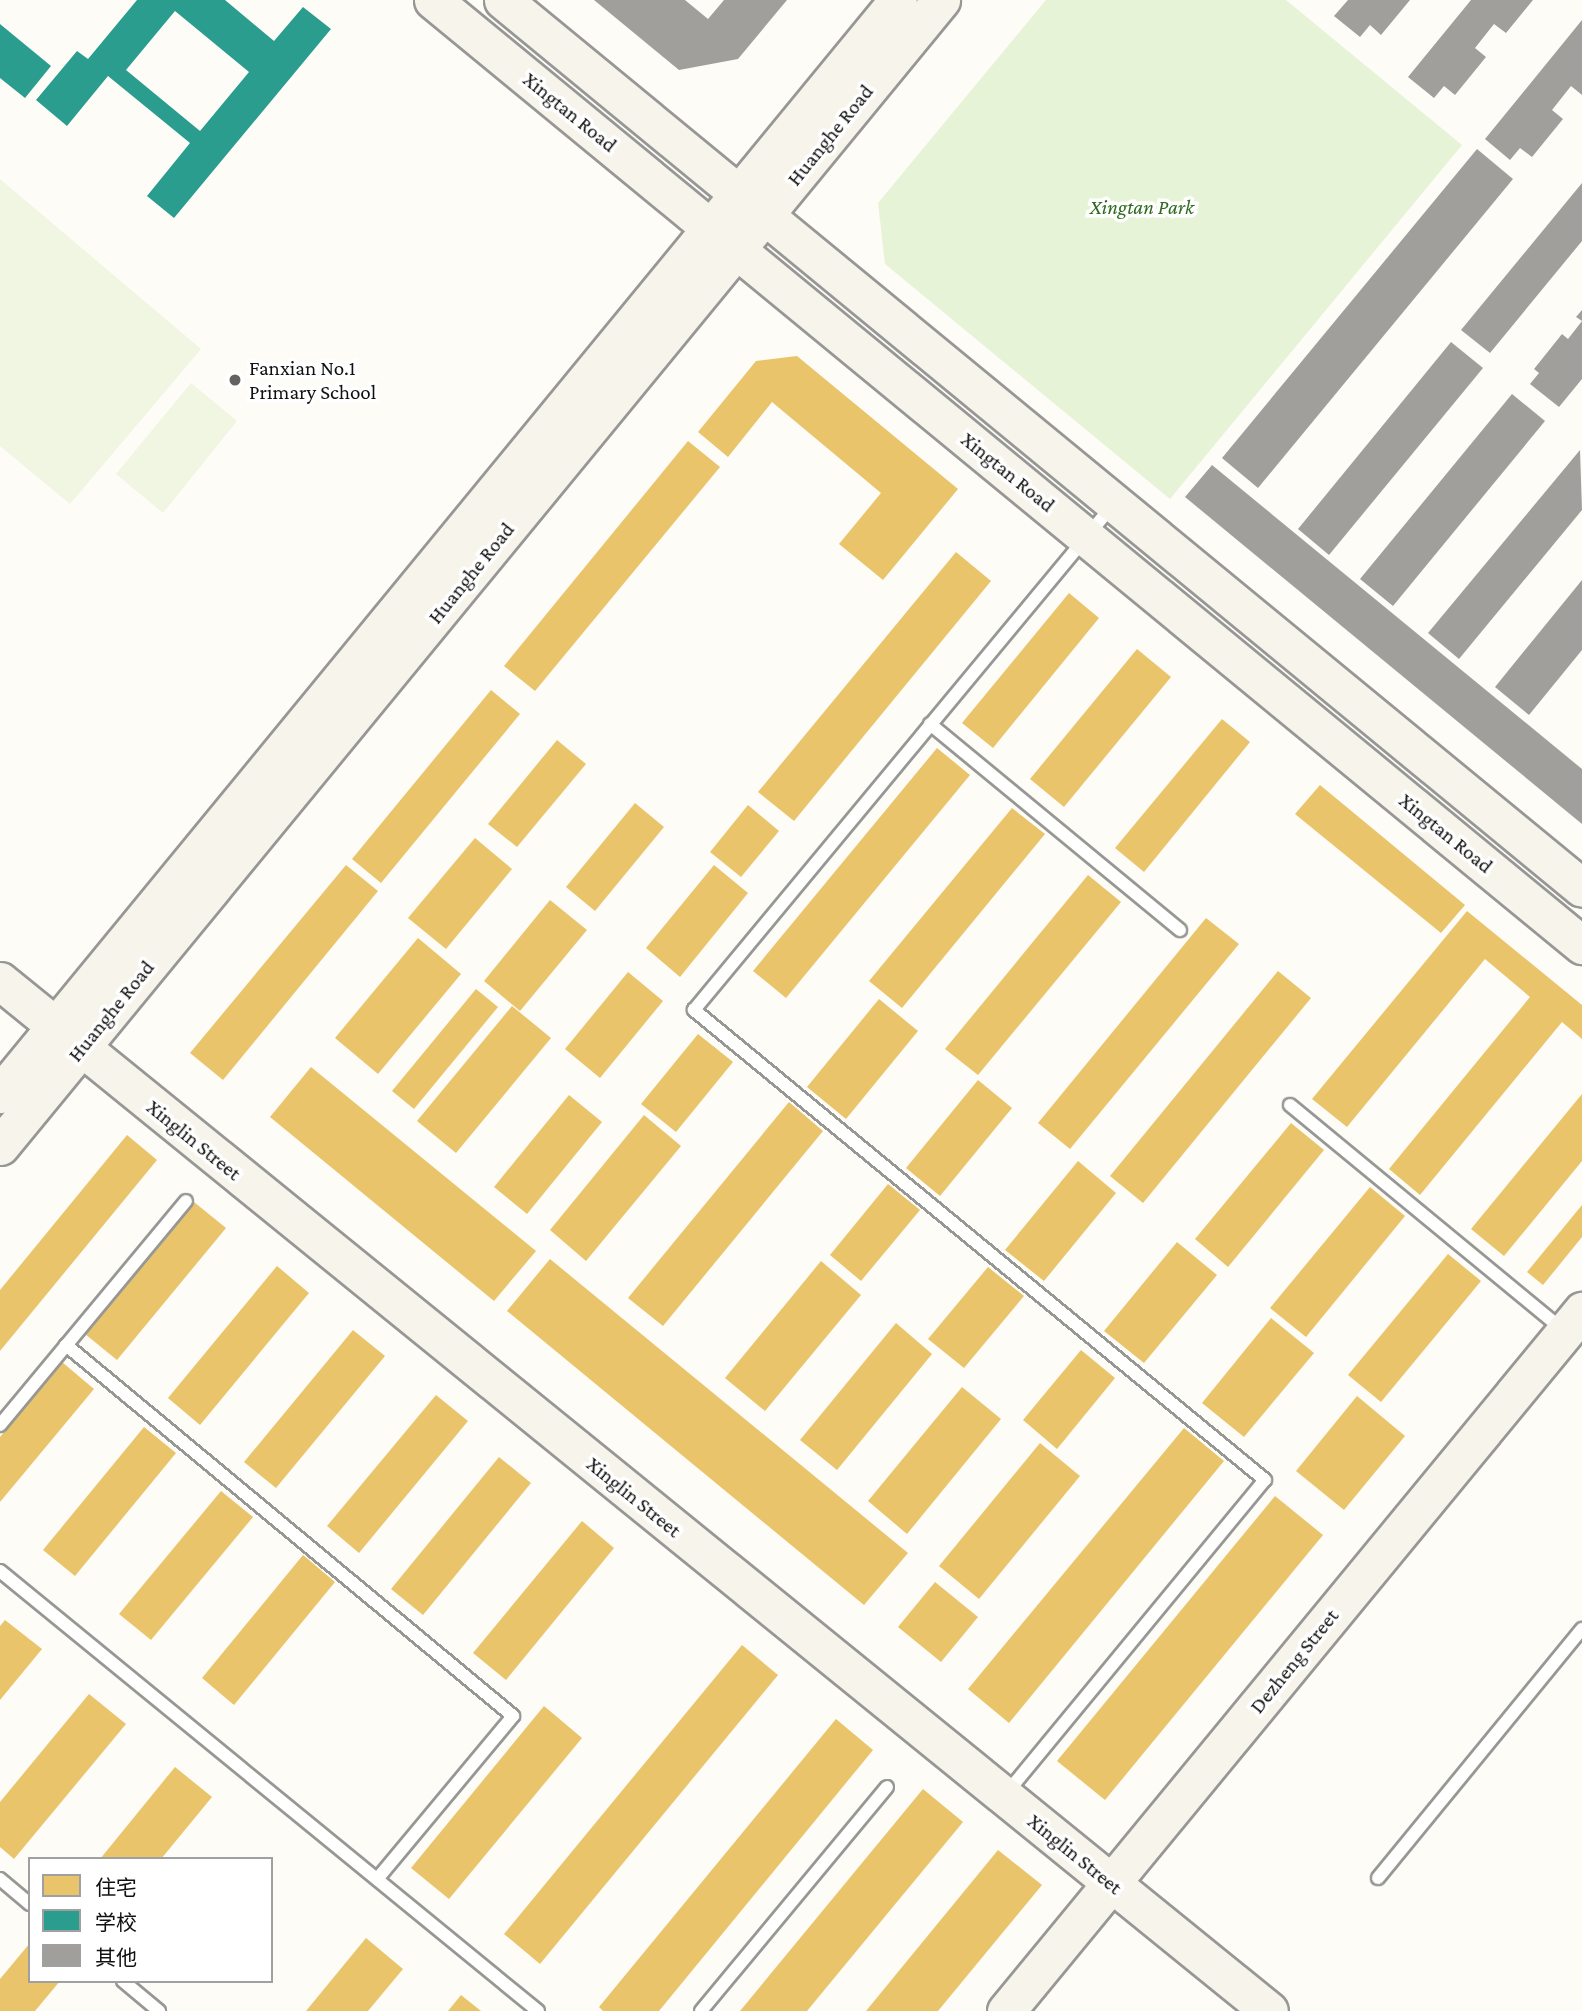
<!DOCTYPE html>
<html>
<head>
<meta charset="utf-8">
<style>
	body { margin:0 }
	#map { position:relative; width:1582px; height:2011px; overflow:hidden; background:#fdfcf7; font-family:"Crimson Pro","Noto Sans SC",serif }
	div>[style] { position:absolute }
	.green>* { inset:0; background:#e7f3d7 }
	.pitch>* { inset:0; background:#f0f6e1 }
	.homes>* { inset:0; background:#e9c46a }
	.schools>* { inset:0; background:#2a9d8f }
	.building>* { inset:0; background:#a19f9c }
	.roads { filter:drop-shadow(2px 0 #979795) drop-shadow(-2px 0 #979795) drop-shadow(0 2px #979795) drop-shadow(0 -2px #979795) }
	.lane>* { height:12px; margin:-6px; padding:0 6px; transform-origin:6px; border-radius:6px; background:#fffffe }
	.secondary>* { height:37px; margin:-18.5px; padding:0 18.5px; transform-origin:18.5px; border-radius:18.5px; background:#f6f4eb }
	.dots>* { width:19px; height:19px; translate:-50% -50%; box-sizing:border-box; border:4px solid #fff; border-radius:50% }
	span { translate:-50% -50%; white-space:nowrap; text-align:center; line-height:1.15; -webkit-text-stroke:7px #fff; paint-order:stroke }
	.street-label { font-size:21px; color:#111 }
	.park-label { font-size:21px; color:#2f6b1f; font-style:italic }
	.poi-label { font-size:21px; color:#111 }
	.left { translate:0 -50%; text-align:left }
	.legend { position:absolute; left:28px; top:1857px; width:245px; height:126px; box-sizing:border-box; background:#fff; border:2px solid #a0a0a0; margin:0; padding:9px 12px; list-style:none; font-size:21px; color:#111 }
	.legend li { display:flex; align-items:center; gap:14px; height:35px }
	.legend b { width:35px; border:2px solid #a0a0a0 }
</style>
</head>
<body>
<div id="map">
	<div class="green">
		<div style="clip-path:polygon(1046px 0,1286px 0,1462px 145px,1170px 499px,885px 264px,878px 203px)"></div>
	</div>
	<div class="pitch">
		<div style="clip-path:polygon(0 179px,201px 349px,70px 504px,0 446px)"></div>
		<div style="clip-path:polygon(191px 383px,237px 421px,163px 513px,116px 474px)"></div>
	</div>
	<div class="homes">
		<div style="clip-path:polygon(797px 356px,958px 489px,883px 580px,839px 544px,881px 493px,772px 402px,728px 457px,698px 432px,756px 361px)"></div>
		<div style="clip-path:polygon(688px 441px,720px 467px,535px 691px,504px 666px)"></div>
		<div style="clip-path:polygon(956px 552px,991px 581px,794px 821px,758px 792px)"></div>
		<div style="clip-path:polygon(1069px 593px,1099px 618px,993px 748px,962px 723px)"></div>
		<div style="clip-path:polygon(1137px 649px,1171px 677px,1064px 807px,1030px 779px)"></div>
		<div style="clip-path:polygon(491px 690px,520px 714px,381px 883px,352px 859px)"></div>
		<div style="clip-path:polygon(1222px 719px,1250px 742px,1144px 872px,1115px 848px)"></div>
		<div style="clip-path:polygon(557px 740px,586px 764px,517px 847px,488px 824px)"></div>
		<div style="clip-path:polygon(937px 748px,970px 775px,786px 998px,753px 971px)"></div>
		<div style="clip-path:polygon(1320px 785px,1465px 905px,1441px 933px,1295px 814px)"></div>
		<div style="clip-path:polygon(635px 803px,664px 827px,595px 911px,566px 887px)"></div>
		<div style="clip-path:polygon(748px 805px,779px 831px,741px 877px,710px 852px)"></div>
		<div style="clip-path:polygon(1012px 808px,1045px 834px,902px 1008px,869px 981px)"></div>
		<div style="clip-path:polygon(475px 838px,512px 869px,446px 949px,408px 918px)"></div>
		<div style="clip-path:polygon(346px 865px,378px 891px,223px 1080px,190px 1053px)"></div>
		<div style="clip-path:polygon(714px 865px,748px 893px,680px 977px,646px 948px)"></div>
		<div style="clip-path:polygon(1088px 875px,1121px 902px,978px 1075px,945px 1049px)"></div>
		<div style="clip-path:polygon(550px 900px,587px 930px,520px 1011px,484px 981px)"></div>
		<div style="clip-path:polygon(1467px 911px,1582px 1005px,1582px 1039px,1562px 1022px,1420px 1195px,1389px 1169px,1530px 997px,1485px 959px,1347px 1127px,1312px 1099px)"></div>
		<div style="clip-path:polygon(1206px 918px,1239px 944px,1070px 1149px,1038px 1123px)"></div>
		<div style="clip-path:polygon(418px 938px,461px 974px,378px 1074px,335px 1038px)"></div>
		<div style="clip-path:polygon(1278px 971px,1311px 998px,1143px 1203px,1110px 1176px)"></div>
		<div style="clip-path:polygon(628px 972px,663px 1001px,600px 1078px,565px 1049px)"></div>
		<div style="clip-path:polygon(476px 989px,498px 1007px,414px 1109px,392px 1091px)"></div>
		<div style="clip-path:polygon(879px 999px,918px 1031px,846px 1119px,807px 1087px)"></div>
		<div style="clip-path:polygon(512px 1006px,551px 1038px,456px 1153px,417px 1121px)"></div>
		<div style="clip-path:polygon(698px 1034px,733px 1062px,676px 1132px,641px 1104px)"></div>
		<div style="clip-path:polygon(311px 1067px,536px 1251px,494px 1301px,270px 1117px)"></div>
		<div style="clip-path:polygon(978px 1080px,1012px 1108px,940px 1196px,906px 1168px)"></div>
		<div style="clip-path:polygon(1582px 1094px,1582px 1161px,1504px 1256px,1471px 1229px)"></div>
		<div style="clip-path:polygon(569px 1095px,602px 1122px,527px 1214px,494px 1187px)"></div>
		<div style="clip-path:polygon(789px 1102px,823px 1131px,663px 1326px,628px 1298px)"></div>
		<div style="clip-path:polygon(644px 1115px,681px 1146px,586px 1261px,550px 1230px)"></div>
		<div style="clip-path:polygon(1291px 1123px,1324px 1150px,1228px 1267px,1195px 1239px)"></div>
		<div style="clip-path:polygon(127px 1135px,157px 1160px,0 1351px,0 1290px)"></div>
		<div style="clip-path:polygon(1078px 1161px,1116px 1193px,1044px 1281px,1005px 1250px)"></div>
		<div style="clip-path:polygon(888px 1184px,920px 1210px,861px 1281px,830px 1255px)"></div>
		<div style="clip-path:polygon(1370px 1187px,1405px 1216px,1306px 1337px,1270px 1308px)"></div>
		<div style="clip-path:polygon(194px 1202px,226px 1228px,117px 1360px,85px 1334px)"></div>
		<div style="clip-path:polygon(1582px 1205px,1582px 1237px,1543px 1285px,1527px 1272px)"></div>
		<div style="clip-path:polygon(1177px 1242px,1217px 1275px,1144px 1363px,1104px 1331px)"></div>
		<div style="clip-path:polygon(1448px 1254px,1481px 1281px,1381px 1402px,1348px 1375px)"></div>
		<div style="clip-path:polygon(550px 1259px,908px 1553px,864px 1605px,507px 1311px)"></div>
		<div style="clip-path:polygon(821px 1261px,861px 1295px,765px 1411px,725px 1378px)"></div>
		<div style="clip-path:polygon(277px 1266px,309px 1293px,200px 1425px,168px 1398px)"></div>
		<div style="clip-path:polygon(988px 1267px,1024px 1296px,964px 1368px,928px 1339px)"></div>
		<div style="clip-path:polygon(1271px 1318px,1314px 1353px,1244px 1437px,1202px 1403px)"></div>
		<div style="clip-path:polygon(896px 1323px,932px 1354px,837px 1470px,800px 1440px)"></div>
		<div style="clip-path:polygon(353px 1330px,385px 1356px,276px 1488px,244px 1462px)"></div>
		<div style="clip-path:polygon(1081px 1350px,1115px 1378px,1057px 1449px,1023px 1420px)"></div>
		<div style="clip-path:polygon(62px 1362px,94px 1389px,0 1502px,0 1437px)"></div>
		<div style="clip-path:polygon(962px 1387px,1001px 1419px,907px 1534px,868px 1501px)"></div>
		<div style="clip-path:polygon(436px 1395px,468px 1421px,359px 1553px,327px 1526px)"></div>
		<div style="clip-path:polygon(1357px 1396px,1405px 1436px,1344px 1510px,1296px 1471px)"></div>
		<div style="clip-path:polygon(144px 1427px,176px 1453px,75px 1576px,43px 1550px)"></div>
		<div style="clip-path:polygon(1184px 1428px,1224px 1461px,1009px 1723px,968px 1689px)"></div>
		<div style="clip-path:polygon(1040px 1443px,1080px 1476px,979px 1599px,939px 1566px)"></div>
		<div style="clip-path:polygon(499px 1457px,531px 1483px,423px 1615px,391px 1589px)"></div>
		<div style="clip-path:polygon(221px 1491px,253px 1517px,151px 1640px,119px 1614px)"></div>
		<div style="clip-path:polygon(1275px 1496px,1323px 1535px,1105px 1800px,1057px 1761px)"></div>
		<div style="clip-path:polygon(582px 1521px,614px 1548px,506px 1680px,473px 1653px)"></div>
		<div style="clip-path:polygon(303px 1555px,335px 1582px,234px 1705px,202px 1678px)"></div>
		<div style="clip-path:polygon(935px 1582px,978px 1617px,941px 1662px,898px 1627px)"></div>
		<div style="clip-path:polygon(5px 1620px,42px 1649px,0 1700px,0 1626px)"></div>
		<div style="clip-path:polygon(742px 1645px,778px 1675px,540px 1964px,504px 1934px)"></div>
		<div style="clip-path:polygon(89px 1694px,126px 1724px,14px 1859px,0 1847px,0 1802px)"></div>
		<div style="clip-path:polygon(544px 1706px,582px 1738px,449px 1899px,411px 1868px)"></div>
		<div style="clip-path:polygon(836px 1719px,873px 1750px,659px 2011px,603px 2011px,599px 2007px)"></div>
		<div style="clip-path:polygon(175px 1767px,212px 1797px,161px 1859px,100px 1859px)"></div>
		<div style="clip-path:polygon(923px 1789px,963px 1822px,807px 2011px,740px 2011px)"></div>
		<div style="clip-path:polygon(998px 1850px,1042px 1885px,938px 2011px,866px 2011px)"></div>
		<div style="clip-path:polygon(366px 1938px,403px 1969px,368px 2011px,306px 2011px)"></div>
		<div style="clip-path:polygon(30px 1943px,30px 1981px,60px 1981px,35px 2011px,0 2011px,0 1979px)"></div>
		<div style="clip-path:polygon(461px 1995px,481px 2011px,448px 2011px)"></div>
	</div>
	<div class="schools">
		<div style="clip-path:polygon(evenodd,137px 0,225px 0,274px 41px,303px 7px,331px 29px,174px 218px,147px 196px,190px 143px,108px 76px,67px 126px,36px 100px,77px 51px,88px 59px,137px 0,175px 11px,249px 72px,200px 131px,126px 70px,175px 11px)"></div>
		<div style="clip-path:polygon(0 24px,51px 66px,25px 98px,0 78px)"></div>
	</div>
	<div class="building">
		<div style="clip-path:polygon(594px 0,685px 0,708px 19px,724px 0,787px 0,738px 59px,679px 70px)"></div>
		<div style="clip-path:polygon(1348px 0,1410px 0,1381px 35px,1370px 25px,1360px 37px,1334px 16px)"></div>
		<div style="clip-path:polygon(1471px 0,1533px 0,1506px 33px,1494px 24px,1475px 48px,1486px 57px,1455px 95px,1444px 86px,1434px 98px,1408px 77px)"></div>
		<div style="clip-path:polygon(1582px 20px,1582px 95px,1571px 86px,1552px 110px,1563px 119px,1532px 157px,1520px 148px,1510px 160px,1485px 139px)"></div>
		<div style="clip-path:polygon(1477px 149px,1513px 179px,1258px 488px,1222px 458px)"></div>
		<div style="clip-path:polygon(1582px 183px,1582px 241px,1490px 353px,1461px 330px)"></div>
		<div style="clip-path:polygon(1582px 310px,1582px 379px,1559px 407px,1530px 384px,1539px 373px,1534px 369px,1562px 334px,1568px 339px,1582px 321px,1576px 317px)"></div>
		<div style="clip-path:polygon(1451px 342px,1483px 368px,1329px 555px,1298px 529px)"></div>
		<div style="clip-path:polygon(1512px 394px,1545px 421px,1393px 606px,1360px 579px)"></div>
		<div style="clip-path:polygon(1580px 450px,1582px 510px,1459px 659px,1428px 633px)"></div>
		<div style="clip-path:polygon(1212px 465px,1582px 769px,1582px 824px,1185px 497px)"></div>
		<div style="clip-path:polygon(1582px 580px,1582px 650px,1529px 715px,1495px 687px)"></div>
	</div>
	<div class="roads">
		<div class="lane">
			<div style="left:930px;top:724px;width:324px;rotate:39.5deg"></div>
			<div style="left:1290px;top:1105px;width:354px;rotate:39.5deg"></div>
			<div style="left:66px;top:1345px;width:581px;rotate:39.69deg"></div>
			<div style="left:513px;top:1716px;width:212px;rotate:129.8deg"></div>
			<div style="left:0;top:1425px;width:291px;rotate:-50.3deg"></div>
			<div style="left:0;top:1571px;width:695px;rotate:39.28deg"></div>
			<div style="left:1005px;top:1795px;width:408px;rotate:-50.5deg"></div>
			<div style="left:1265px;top:1480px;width:740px;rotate:-140.54deg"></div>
			<div style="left:694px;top:1010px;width:655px;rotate:-50.33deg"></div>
			<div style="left:1378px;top:1878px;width:322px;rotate:-50.7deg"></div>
			<div style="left:0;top:1879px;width:39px;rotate:40deg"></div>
			<div style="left:123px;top:1981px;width:47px;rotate:39.8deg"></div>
			<div style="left:701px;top:2011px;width:291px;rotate:-50.3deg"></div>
		</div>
		<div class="secondary">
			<div style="left:433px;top:0;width:1488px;rotate:39.44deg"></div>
			<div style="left:503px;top:0;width:1397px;rotate:39.45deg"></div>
			<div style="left:0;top:981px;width:1634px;rotate:39.06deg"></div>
			<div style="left:0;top:1094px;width:1415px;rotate:-50.62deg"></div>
			<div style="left:0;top:1146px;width:1483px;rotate:-50.61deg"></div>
			<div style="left:1006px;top:2011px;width:907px;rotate:-50.55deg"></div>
		</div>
	</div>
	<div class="dots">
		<div style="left:235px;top:380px;background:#646362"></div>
	</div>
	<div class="street-label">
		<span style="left:570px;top:112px;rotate:39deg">Xingtan Road</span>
		<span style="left:830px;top:135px;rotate:-51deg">Huanghe Road</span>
		<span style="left:1008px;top:472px;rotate:39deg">Xingtan Road</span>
		<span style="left:471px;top:573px;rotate:-51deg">Huanghe Road</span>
		<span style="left:1446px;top:833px;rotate:39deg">Xingtan Road</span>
		<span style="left:111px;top:1011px;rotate:-51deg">Huanghe Road</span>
		<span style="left:194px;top:1140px;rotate:39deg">Xinglin Street</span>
		<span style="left:634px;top:1497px;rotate:39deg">Xinglin Street</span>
		<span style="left:1294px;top:1661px;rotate:-51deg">Dezheng Street</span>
		<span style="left:1075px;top:1854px;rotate:39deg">Xinglin Street</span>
	</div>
	<div class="park-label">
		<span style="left:1142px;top:207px">Xingtan Park</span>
	</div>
	<div class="poi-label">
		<span class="left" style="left:249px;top:380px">Fanxian No.1<br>Primary School</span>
	</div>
	<ul class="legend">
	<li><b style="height:19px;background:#e9c46a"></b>住宅</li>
	<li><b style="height:19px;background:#2a9d8f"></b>学校</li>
	<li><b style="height:19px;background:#a19f9c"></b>其他</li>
	</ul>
</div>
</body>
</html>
